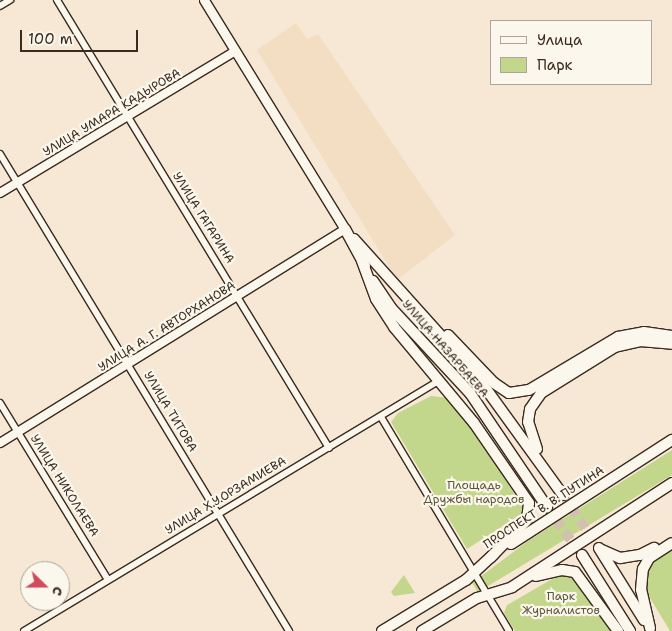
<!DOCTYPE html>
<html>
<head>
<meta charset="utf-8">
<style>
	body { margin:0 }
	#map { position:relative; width:672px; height:631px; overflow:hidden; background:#f6e8d4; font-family:"Shantell Sans",sans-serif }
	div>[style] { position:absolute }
	.built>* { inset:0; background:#f3dec3 }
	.green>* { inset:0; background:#c3d78c }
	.primary-tunnel>* { height:10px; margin-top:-5px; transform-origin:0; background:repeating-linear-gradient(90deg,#d1c2b0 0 10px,transparent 0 15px) }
	.roads { filter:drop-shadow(1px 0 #3b2a1e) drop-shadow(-1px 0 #3b2a1e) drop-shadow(0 1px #3b2a1e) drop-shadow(0 -1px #3b2a1e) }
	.minor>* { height:6px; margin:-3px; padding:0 3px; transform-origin:3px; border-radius:3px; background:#fbf7ec }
	.tertiary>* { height:8px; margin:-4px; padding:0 4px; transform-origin:4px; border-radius:4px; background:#fbf7ec }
	.secondary>* { height:9px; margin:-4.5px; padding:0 4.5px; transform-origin:4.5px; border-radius:4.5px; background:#fbf7ec }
	.primary>* { height:10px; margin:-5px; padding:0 5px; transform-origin:5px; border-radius:5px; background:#fbf7ec }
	span { translate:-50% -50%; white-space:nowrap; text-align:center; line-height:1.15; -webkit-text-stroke:4.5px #fbf7ec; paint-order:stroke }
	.street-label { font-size:12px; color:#3b2a1e }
	.park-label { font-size:12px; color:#5d553a }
	.legend { position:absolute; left:490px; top:20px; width:162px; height:65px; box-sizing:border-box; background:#fbf7ec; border:1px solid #aea59a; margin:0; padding:6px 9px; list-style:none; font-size:15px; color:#3b2a1e }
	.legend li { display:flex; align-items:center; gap:10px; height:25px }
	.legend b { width:25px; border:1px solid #aea59a }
	.north { position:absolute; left:20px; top:561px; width:50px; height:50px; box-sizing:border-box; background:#fbf7ec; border:1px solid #aea59a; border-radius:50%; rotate:112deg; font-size:14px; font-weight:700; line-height:20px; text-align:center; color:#3b2a1e }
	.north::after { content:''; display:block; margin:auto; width:18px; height:22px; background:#d1495b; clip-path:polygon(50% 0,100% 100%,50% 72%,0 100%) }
	.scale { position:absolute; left:20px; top:30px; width:118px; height:22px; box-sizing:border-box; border:2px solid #3b2a1e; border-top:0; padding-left:6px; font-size:15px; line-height:18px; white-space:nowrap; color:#3b2a1e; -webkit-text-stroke:4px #fbf7ec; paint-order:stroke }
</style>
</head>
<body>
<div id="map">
	<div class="built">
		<div style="clip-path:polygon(296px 23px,307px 39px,318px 34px,455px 235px,397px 280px,257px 50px)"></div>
	</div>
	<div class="green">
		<div style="clip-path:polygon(431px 396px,449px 398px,474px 427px,525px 512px,467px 549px,391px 422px,398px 413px)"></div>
		<div style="clip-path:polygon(672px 450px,672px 475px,478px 592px,472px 583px,528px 541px)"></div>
		<div style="clip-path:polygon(672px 548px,672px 631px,670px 631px,647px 593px,647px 573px,656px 559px)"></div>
		<div style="clip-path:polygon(566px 571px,585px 591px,611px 631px,515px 631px,504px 613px,507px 605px)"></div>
		<div style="clip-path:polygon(404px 575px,415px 593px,394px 596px,391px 592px)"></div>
	</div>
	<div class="primary-tunnel">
		<div style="left:563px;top:495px;width:64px;rotate:55.8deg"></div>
		<div style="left:547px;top:507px;width:57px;rotate:54.3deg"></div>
	</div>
	<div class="roads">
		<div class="minor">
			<div style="left:57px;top:0;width:524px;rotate:58.74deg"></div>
			<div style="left:0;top:6px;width:12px;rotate:-31deg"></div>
			<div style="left:0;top:154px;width:558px;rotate:58.79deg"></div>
			<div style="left:0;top:403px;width:207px;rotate:58.6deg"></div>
			<div style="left:381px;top:417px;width:249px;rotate:59.1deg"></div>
			<div style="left:24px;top:631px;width:484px;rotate:-31.1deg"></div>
		</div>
		<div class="tertiary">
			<div style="left:0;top:193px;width:275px;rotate:-31.1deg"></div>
			<div style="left:0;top:443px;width:406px;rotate:-31.8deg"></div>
		</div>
		<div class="secondary">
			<div style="left:204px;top:0;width:269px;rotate:58.4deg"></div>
		</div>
		<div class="primary">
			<div style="left:345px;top:229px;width:42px;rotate:61.6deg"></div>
			<div style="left:354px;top:239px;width:183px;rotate:48.1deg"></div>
			<div style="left:476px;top:375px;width:148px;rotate:54.1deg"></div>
			<div style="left:362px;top:261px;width:40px;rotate:69.8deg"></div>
			<div style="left:376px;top:299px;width:33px;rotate:57deg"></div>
			<div style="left:394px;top:327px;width:125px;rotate:50.2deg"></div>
			<div style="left:474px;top:423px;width:97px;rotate:55.5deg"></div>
			<div style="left:529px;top:503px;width:17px;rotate:97deg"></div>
			<div style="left:527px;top:520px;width:53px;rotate:134.2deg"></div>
			<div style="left:373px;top:281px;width:32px;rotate:56deg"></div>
			<div style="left:391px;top:308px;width:116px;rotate:47.1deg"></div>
			<div style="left:470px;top:393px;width:138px;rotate:56deg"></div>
			<div style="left:448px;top:335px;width:66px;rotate:46.2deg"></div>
			<div style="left:494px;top:383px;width:18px;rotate:34deg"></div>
			<div style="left:509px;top:393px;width:20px;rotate:-9deg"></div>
			<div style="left:529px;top:390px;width:104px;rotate:-30.8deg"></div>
			<div style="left:618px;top:337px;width:26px;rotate:-11deg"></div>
			<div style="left:644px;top:332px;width:28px;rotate:8deg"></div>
			<div style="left:537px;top:449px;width:28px;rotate:-108deg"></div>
			<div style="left:528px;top:422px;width:13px;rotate:-81deg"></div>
			<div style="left:530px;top:409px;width:19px;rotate:-55deg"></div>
			<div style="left:541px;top:393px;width:87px;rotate:-31.9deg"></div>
			<div style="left:615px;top:347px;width:26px;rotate:-13deg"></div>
			<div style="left:640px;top:341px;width:32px;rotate:5deg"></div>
			<div style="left:511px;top:544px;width:192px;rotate:-32.9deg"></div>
			<div style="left:599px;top:548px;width:85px;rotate:58deg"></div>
			<div style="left:602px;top:550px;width:20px;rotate:24deg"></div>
			<div style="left:620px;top:558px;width:20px;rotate:-9deg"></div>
			<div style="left:640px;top:555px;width:16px;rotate:-27deg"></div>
			<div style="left:582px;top:555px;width:90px;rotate:57.7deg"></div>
			<div style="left:536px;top:576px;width:27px;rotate:-13deg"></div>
			<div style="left:562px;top:570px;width:13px;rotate:9deg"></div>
			<div style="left:575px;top:572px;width:73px;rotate:53.9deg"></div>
			<div style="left:650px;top:628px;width:39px;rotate:-103deg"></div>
			<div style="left:641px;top:590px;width:21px;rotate:-85deg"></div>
			<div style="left:643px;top:569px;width:13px;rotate:-61deg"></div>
			<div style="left:649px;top:558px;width:27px;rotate:-33deg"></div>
			<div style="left:382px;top:631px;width:98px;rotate:-31.3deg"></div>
			<div style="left:466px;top:580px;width:38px;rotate:-43deg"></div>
			<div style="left:422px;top:631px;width:64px;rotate:-31deg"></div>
			<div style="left:477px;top:598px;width:37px;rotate:-17deg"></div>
			<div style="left:512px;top:587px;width:191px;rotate:-33deg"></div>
		</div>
	</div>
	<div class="street-label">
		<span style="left:112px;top:113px;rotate:-31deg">УЛИЦА УМАРА КАДЫРОВА</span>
		<span style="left:203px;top:218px;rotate:58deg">УЛИЦА ГАГАРИНА</span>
		<span style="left:167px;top:327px;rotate:-32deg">УЛИЦА А. Г. АВТОРХАНОВА</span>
		<span style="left:445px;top:349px;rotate:49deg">УЛИЦА НАЗАРБАЕВА</span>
		<span style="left:170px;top:412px;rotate:59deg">УЛИЦА ТИТОВА</span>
		<span style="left:64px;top:486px;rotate:58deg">УЛИЦА НИКОЛАЕВА</span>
		<span style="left:226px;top:496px;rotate:-31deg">УЛИЦА Х.У.ОРЗАМИЕВА</span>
		<span style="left:544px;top:508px;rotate:-33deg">ПРОСПЕКТ В. В. ПУТИНА</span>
	</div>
	<div class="park-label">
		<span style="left:474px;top:493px">Площадь<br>Дружбы народов</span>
		<span style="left:561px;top:604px">Парк<br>Журналистов</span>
	</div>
	<ul class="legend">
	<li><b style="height:6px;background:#fbf7ec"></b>Улица</li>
	<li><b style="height:14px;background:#c3d78c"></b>Парк</li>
	</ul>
	<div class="north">С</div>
	<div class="scale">100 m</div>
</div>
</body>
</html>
